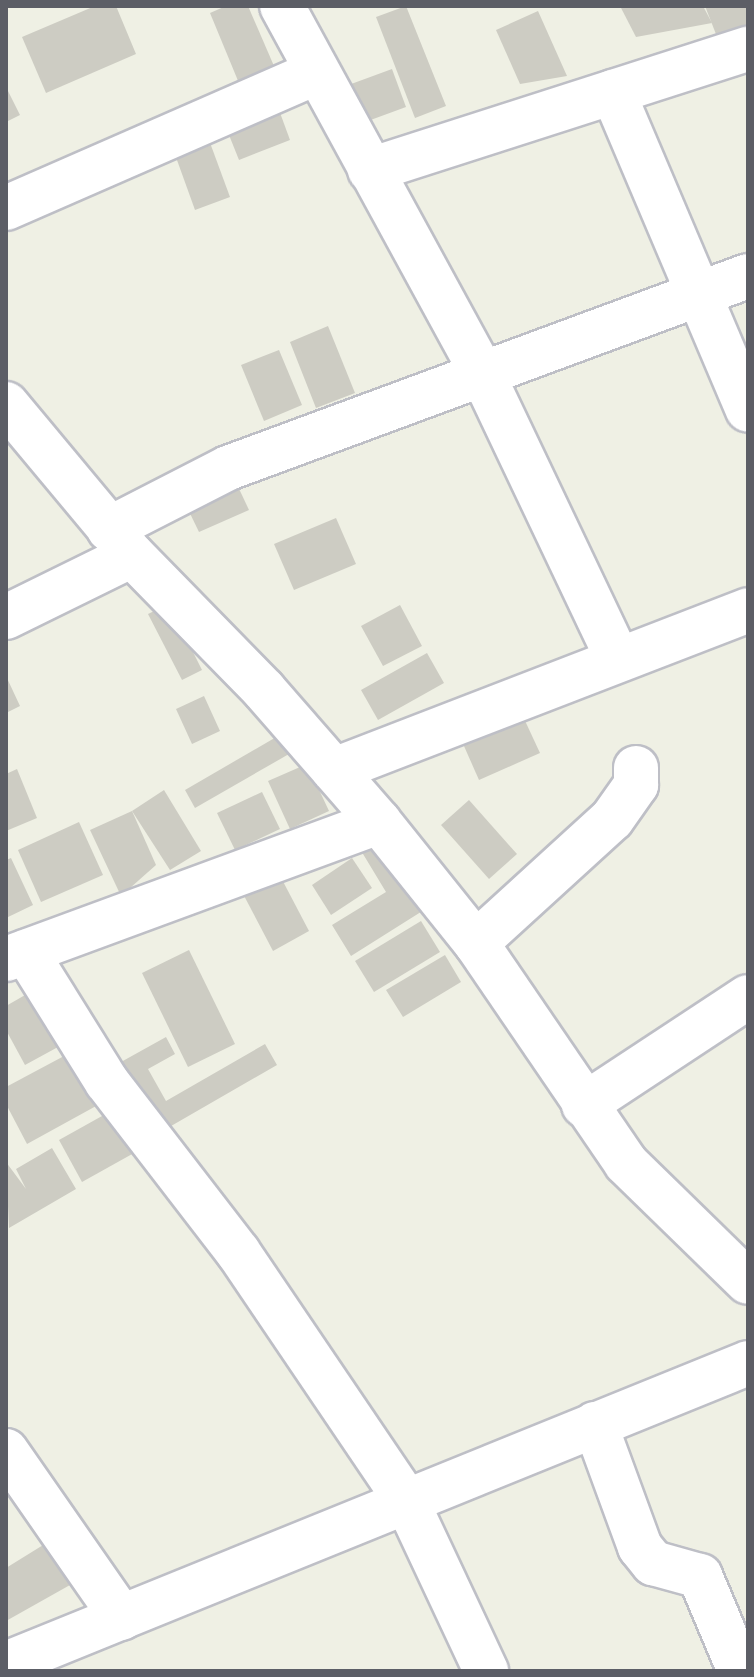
<!DOCTYPE html>
<html>
<head>
<meta charset="utf-8">
<style>
	body { margin:0 }
	#map { position:relative; width:754px; height:1677px; overflow:hidden; background:#eff0e4; font-family:"Work Sans",sans-serif }
	div>[style] { position:absolute }
	.building>* { inset:0; background:#cdccc3 }
	.roads { filter:drop-shadow(2px 0 #bebfc6) drop-shadow(-2px 0 #bebfc6) drop-shadow(0 2px #bebfc6) drop-shadow(0 -2px #bebfc6) }
	.minor>* { height:44px; margin:-22px; padding:0 22px; transform-origin:22px; border-radius:22px; background:#fff }
	span { translate:-50% -50%; white-space:nowrap; text-align:center; line-height:1.15; -webkit-text-stroke:7px #fff; paint-order:stroke }
	.frame { position:absolute; inset:0; border:8px solid #5c5e66; pointer-events:none }
</style>
</head>
<body>
<div id="map">
	<div class="building">
		<div style="clip-path:polygon(95px 6px,116px 6px,136px 54px,46px 93px,22px 37px)"></div>
		<div style="clip-path:polygon(226px 6px,248px 6px,277px 73px,241px 88px,210px 13px)"></div>
		<div style="clip-path:polygon(406px 6px,446px 106px,415px 118px,376px 17px)"></div>
		<div style="clip-path:polygon(620px 6px,703px 6px,712px 23px,636px 37px)"></div>
		<div style="clip-path:polygon(705px 6px,748px 6px,748px 36px,721px 47px)"></div>
		<div style="clip-path:polygon(538px 11px,567px 76px,520px 84px,496px 30px)"></div>
		<div style="clip-path:polygon(392px 69px,406px 107px,357px 125px,343px 87px)"></div>
		<div style="clip-path:polygon(6px 87px,20px 115px,6px 122px)"></div>
		<div style="clip-path:polygon(279px 110px,290px 140px,239px 160px,227px 130px)"></div>
		<div style="clip-path:polygon(202px 121px,230px 197px,195px 210px,173px 149px)"></div>
		<div style="clip-path:polygon(328px 326px,355px 393px,316px 408px,290px 342px)"></div>
		<div style="clip-path:polygon(279px 350px,302px 405px,264px 421px,241px 365px)"></div>
		<div style="clip-path:polygon(233px 476px,249px 510px,199px 532px,183px 499px)"></div>
		<div style="clip-path:polygon(336px 518px,356px 564px,294px 590px,274px 544px)"></div>
		<div style="clip-path:polygon(169px 604px,202px 670px,182px 680px,148px 614px)"></div>
		<div style="clip-path:polygon(400px 605px,422px 646px,383px 666px,361px 626px)"></div>
		<div style="clip-path:polygon(427px 653px,444px 683px,378px 720px,361px 690px)"></div>
		<div style="clip-path:polygon(6px 676px,20px 706px,6px 713px)"></div>
		<div style="clip-path:polygon(204px 696px,220px 731px,192px 744px,176px 709px)"></div>
		<div style="clip-path:polygon(520px 710px,540px 753px,479px 780px,460px 737px)"></div>
		<div style="clip-path:polygon(278px 736px,289px 754px,195px 808px,185px 790px)"></div>
		<div style="clip-path:polygon(307px 764px,329px 811px,290px 829px,268px 781px)"></div>
		<div style="clip-path:polygon(17px 769px,37px 818px,6px 831px,6px 774px)"></div>
		<div style="clip-path:polygon(164px 790px,201px 851px,170px 870px,132px 811px)"></div>
		<div style="clip-path:polygon(262px 792px,280px 829px,235px 850px,217px 813px)"></div>
		<div style="clip-path:polygon(469px 800px,517px 854px,489px 879px,441px 825px)"></div>
		<div style="clip-path:polygon(132px 811px,156px 865px,121px 896px,90px 830px)"></div>
		<div style="clip-path:polygon(79px 822px,103px 875px,41px 902px,18px 850px)"></div>
		<div style="clip-path:polygon(379px 837px,424px 910px,351px 956px,332px 925px,386px 892px,360px 849px)"></div>
		<div style="clip-path:polygon(11px 858px,33px 905px,6px 918px,6px 860px)"></div>
		<div style="clip-path:polygon(352px 858px,372px 888px,331px 915px,312px 885px)"></div>
		<div style="clip-path:polygon(277px 870px,309px 931px,273px 951px,241px 890px)"></div>
		<div style="clip-path:polygon(421px 921px,440px 952px,374px 992px,355px 961px)"></div>
		<div style="clip-path:polygon(189px 950px,235px 1044px,188px 1067px,142px 973px)"></div>
		<div style="clip-path:polygon(445px 955px,461px 982px,403px 1017px,386px 990px)"></div>
		<div style="clip-path:polygon(39px 987px,69px 1041px,25px 1065px,6px 1030px,6px 1006px)"></div>
		<div style="clip-path:polygon(166px 1037px,175px 1054px,148px 1069px,166px 1101px,265px 1044px,277px 1065px,152px 1137px,112px 1067px)"></div>
		<div style="clip-path:polygon(79px 1048px,107px 1100px,27px 1144px,6px 1104px,6px 1087px)"></div>
		<div style="clip-path:polygon(111px 1111px,134px 1153px,82px 1182px,59px 1140px)"></div>
		<div style="clip-path:polygon(52px 1148px,76px 1189px,9px 1228px,6px 1162px,26px 1189px,16px 1169px)"></div>
		<div style="clip-path:polygon(48px 1542px,70px 1585px,6px 1621px,6px 1568px)"></div>
	</div>
	<div class="roads">
		<div class="minor">
			<div style="left:282px;top:6px;width:420px;rotate:61.4deg"></div>
			<div style="left:483px;top:375px;width:314px;rotate:64.6deg"></div>
			<div style="left:613px;top:92px;width:345px;rotate:67deg"></div>
			<div style="left:370px;top:170px;width:397px;rotate:-17.8deg"></div>
			<div style="left:6px;top:208px;width:337px;rotate:-23.6deg"></div>
			<div style="left:6px;top:404px;width:197px;rotate:50.2deg"></div>
			<div style="left:132px;top:555px;width:189px;rotate:45.6deg"></div>
			<div style="left:264px;top:690px;width:175px;rotate:48.9deg"></div>
			<div style="left:379px;top:822px;width:155px;rotate:51.3deg"></div>
			<div style="left:476px;top:943px;width:266px;rotate:55.7deg"></div>
			<div style="left:626px;top:1163px;width:170px;rotate:44.3deg"></div>
			<div style="left:109px;top:529px;width:134px;rotate:-27.1deg"></div>
			<div style="left:228px;top:468px;width:554px;rotate:-20.27deg"></div>
			<div style="left:6px;top:617px;width:140px;rotate:-26.2deg"></div>
			<div style="left:334px;top:770px;width:444px;rotate:-21.1deg"></div>
			<div style="left:476px;top:943px;width:184px;rotate:-42.4deg"></div>
			<div style="left:612px;top:819px;width:42px;rotate:-54.8deg"></div>
			<div style="left:636px;top:785px;width:17px;rotate:-90deg"></div>
			<div style="left:26px;top:952px;width:153px;rotate:58.1deg"></div>
			<div style="left:107px;top:1082px;width:215px;rotate:52.4deg"></div>
			<div style="left:238px;top:1252px;width:302px;rotate:55.9deg"></div>
			<div style="left:407px;top:1502px;width:187px;rotate:64.9deg"></div>
			<div style="left:6px;top:959px;width:397px;rotate:-20.2deg"></div>
			<div style="left:584px;top:1105px;width:196px;rotate:-33.4deg"></div>
			<div style="left:595px;top:1424px;width:131px;rotate:69.9deg"></div>
			<div style="left:640px;top:1547px;width:21px;rotate:51deg"></div>
			<div style="left:653px;top:1563px;width:49px;rotate:15.5deg"></div>
			<div style="left:700px;top:1576px;width:103px;rotate:67.2deg"></div>
			<div style="left:6px;top:1451px;width:203px;rotate:55.2deg"></div>
			<div style="left:6px;top:1664px;width:801px;rotate:-22.08deg"></div>
		</div>
	</div>
	<div class="frame"></div>
</div>
</body>
</html>
